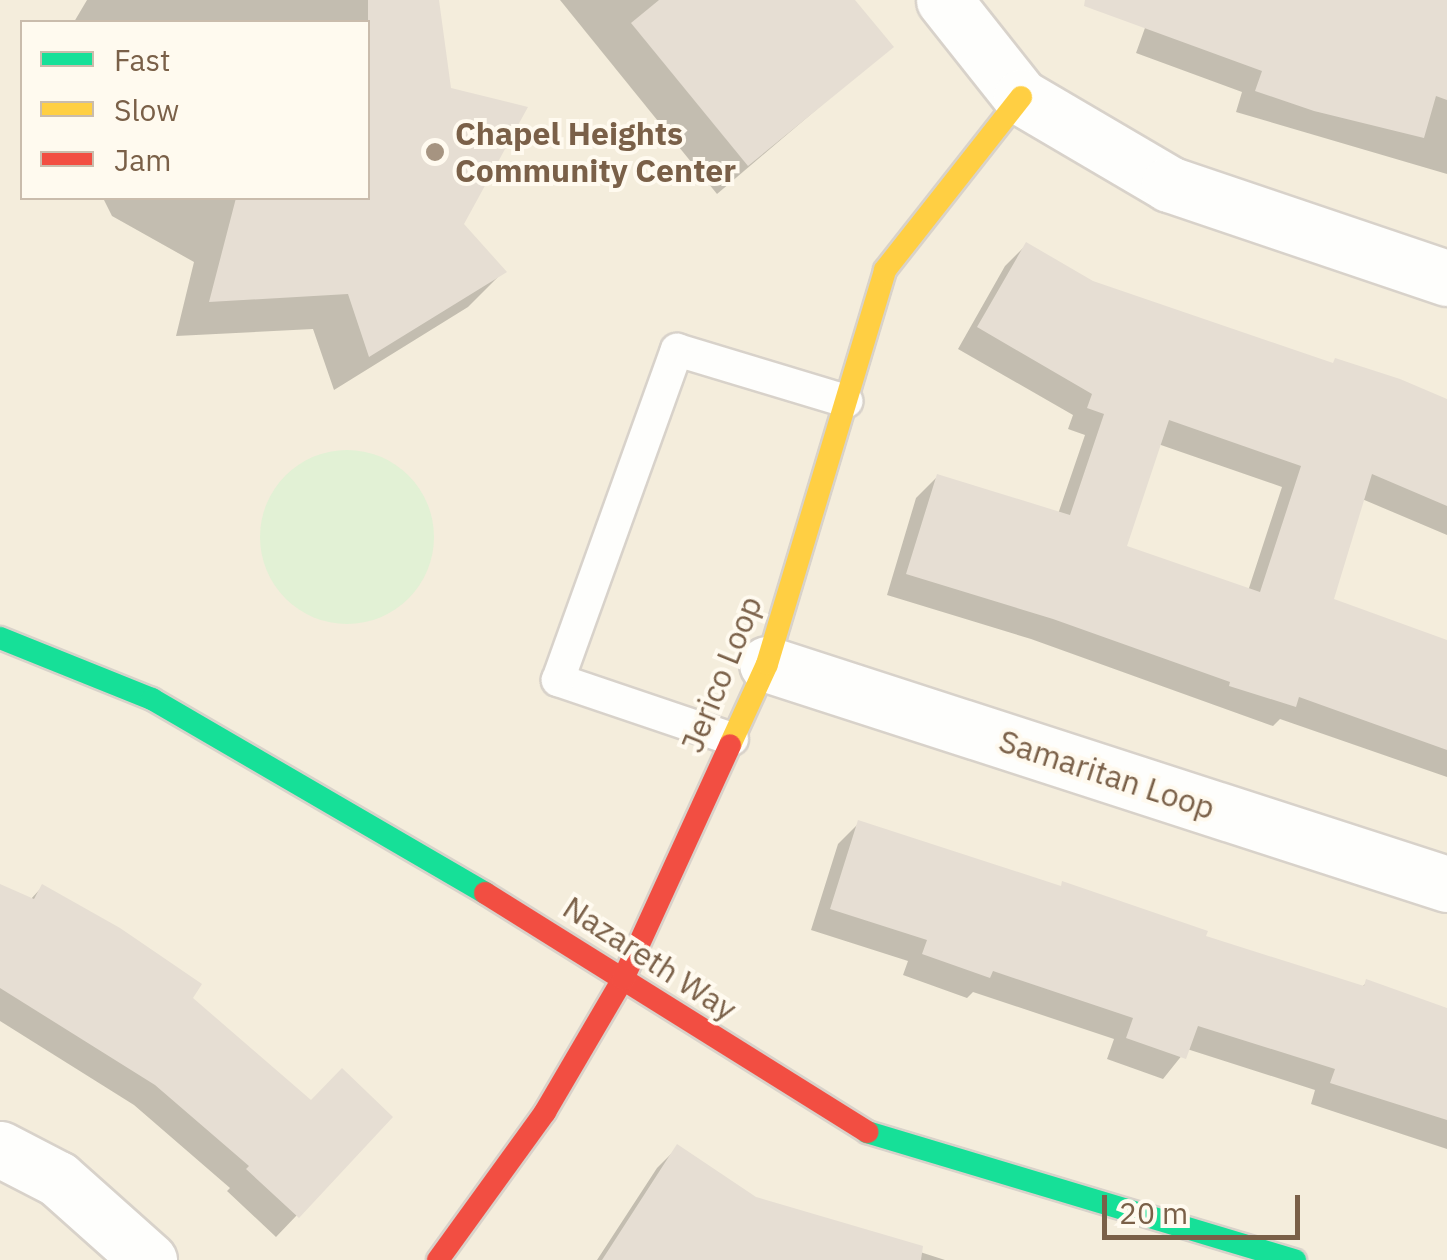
<!DOCTYPE html>
<html>
<head>
<meta charset="utf-8">
<style>
	body { margin:0 }
	#map { position:relative; width:1447px; height:1260px; overflow:hidden; background:#f9f5ec; font-family:"IBM Plex Sans",sans-serif }
	div>[style] { position:absolute }
	.residential>* { inset:0; background:#f4eddc }
	.green>* { inset:0; background:#e2f1d5 }
	.round { border-radius:50% }
	.shadow>* { inset:0; background:#0003 }
	.building>* { inset:0; background:#e6ded3 }
	.roads { filter:drop-shadow(2px 0 #d8d2ca) drop-shadow(-2px 0 #d8d2ca) drop-shadow(0 2px #d8d2ca) drop-shadow(0 -2px #d8d2ca) }
	.lane>* { height:32px; margin:-16px; padding:0 16px; transform-origin:16px; border-radius:16px; background:#fefefc }
	.street>* { height:55px; margin:-27.5px; padding:0 27.5px; transform-origin:27.5px; border-radius:27.5px; background:#fefefc }
	.fast>* { height:22px; margin:-11px; padding:0 11px; transform-origin:11px; border-radius:11px; background:#16e098 }
	.slow>* { height:22px; margin:-11px; padding:0 11px; transform-origin:11px; border-radius:11px; background:#ffcf43 }
	.jam>* { height:22px; margin:-11px; padding:0 11px; transform-origin:11px; border-radius:11px; background:#f24e42 }
	.dots>* { width:28px; height:28px; translate:-50% -50%; box-sizing:border-box; border:5px solid #fffaef; border-radius:50% }
	span { translate:-50% -50%; white-space:nowrap; text-align:center; line-height:1.15; -webkit-text-stroke:8px #fffaef; paint-order:stroke }
	.poi-label { font-size:32px; color:#7a6048; font-weight:700 }
	.left { translate:0 -50%; text-align:left }
	.street-label { font-size:32px; color:#7a6048 }
	.legend { position:absolute; left:20px; top:20px; width:350px; height:180px; box-sizing:border-box; background:#fffaef; border:2px solid #cabcac; margin:0; padding:12px 18px; list-style:none; font-size:30px; color:#7a6048 }
	.legend li { display:flex; align-items:center; gap:20px; height:50px }
	.legend b { width:50px; border:2px solid #cabcac }
	.scale { position:absolute; left:1102px; top:1195px; width:198px; height:45px; box-sizing:border-box; border:5px solid #7a6048; border-top:0; padding-left:12px; font-size:30px; line-height:35px; white-space:nowrap; color:#7a6048; -webkit-text-stroke:8px #fffaef; paint-order:stroke }
</style>
</head>
<body>
<div id="map">
	<div class="residential">
		<div style="clip-path:polygon(evenodd,0 0,1447px 0,1447px 1260px,0 1260px,0 0,22px 22px,368px 22px,368px 198px,22px 198px,22px 22px)"></div>
	</div>
	<div class="green">
		<div class="round" style="left:260px;top:450px;width:174px;height:174px"></div>
	</div>
	<div class="shadow">
		<div style="clip-path:polygon(87px 0,437px 0,460px 224px,503px 272px,468px 307px,334px 390px,313px 329px,176px 336px,194px 262px,112px 216px,103px 198px,368px 198px,368px 22px,74px 22px)"></div>
		<div style="clip-path:polygon(560px 0,853px 0,890px 47px,717px 194px)"></div>
		<div style="clip-path:polygon(1155px 0,1447px 0,1447px 174px,1236px 112px,1242px 92px,1136px 53px)"></div>
		<div style="clip-path:polygon(evenodd,1026px 245px,1092px 283px,1447px 402px,1447px 535px,1362px 499px,1331px 600px,1447px 643px,1447px 777px,1280px 719px,1273px 726px,1031px 639px,887px 595px,916px 498px,937px 477px,1058px 514px,1085px 435px,1068px 429px,1073px 415px,958px 349px,1005px 266px,1026px 245px,1158px 444px,1282px 487px,1248px 591px,1124px 547px,1158px 444px)"></div>
		<div style="clip-path:polygon(859px 823px,1361px 988px,1367px 982px,1447px 1009px,1447px 1149px,1311px 1104px,1315px 1090px,1187px 1049px,1163px 1079px,1107px 1059px,1114px 1039px,973px 992px,967px 998px,903px 975px,908px 961px,811px 930px,838px 844px)"></div>
		<div style="clip-path:polygon(0 887px,30px 900px,42px 887px,190px 998px,361px 1148px,276px 1237px,227px 1191px,230px 1188px,134px 1105px,0 1021px)"></div>
		<div style="clip-path:polygon(678px 1147px,755px 1199px,945px 1260px,597px 1260px,657px 1168px)"></div>
	</div>
	<div class="building">
		<div style="clip-path:polygon(368px 0,439px 0,451px 88px,528px 107px,464px 224px,507px 272px,369px 357px,348px 294px,209px 302px,236px 198px,368px 198px)"></div>
		<div style="clip-path:polygon(659px 0,855px 0,894px 47px,748px 166px,631px 23px)"></div>
		<div style="clip-path:polygon(1085px 0,1447px 0,1447px 100px,1436px 96px,1424px 138px,1314px 111px,1255px 91px,1262px 71px,1084px 6px)"></div>
		<div style="clip-path:polygon(evenodd,1026px 242px,1093px 281px,1333px 363px,1335px 358px,1400px 379px,1447px 399px,1447px 506px,1372px 474px,1334px 599px,1447px 640px,1447px 750px,1299px 697px,1296px 707px,1229px 686px,1230px 682px,1053px 619px,906px 574px,937px 474px,1070px 515px,1104px 414px,1087px 408px,1092px 394px,977px 327px,1026px 242px,1169px 420px,1301px 466px,1260px 592px,1127px 546px,1169px 420px)"></div>
		<div style="clip-path:polygon(858px 820px,1061px 886px,1062px 881px,1208px 931px,1206px 936px,1364px 986px,1366px 979px,1447px 1008px,1447px 1120px,1330px 1083px,1335px 1069px,1198px 1026px,1186px 1059px,1126px 1038px,1133px 1018px,993px 971px,990px 978px,922px 954px,927px 940px,830px 909px)"></div>
		<div style="clip-path:polygon(0 884px,34px 899px,42px 884px,120px 928px,202px 984px,193px 998px,311px 1100px,342px 1068px,393px 1117px,299px 1218px,246px 1169px,249px 1166px,155px 1085px,0 988px)"></div>
		<div style="clip-path:polygon(677px 1144px,756px 1197px,923px 1246px,921px 1260px,602px 1260px)"></div>
	</div>
	<div class="roads">
		<div class="lane">
			<div style="left:732px;top:739px;width:184px;rotate:-161.3deg"></div>
			<div style="left:558px;top:680px;width:351px;rotate:-70.2deg"></div>
			<div style="left:677px;top:350px;width:177px;rotate:16.8deg"></div>
		</div>
		<div class="street">
			<div style="left:944px;top:0;width:124px;rotate:51.6deg"></div>
			<div style="left:1021px;top:97px;width:172px;rotate:30.4deg"></div>
			<div style="left:1169px;top:184px;width:293px;rotate:18.7deg"></div>
			<div style="left:767px;top:664px;width:715px;rotate:17.93deg"></div>
			<div style="left:0;top:1149px;width:65px;rotate:27.3deg"></div>
			<div style="left:58px;top:1179px;width:122px;rotate:41.7deg"></div>
		</div>
		<div class="fast">
			<div style="left:0;top:638px;width:164px;rotate:21.9deg"></div>
			<div style="left:152px;top:699px;width:385px;rotate:30.2deg"></div>
			<div style="left:867px;top:1132px;width:447px;rotate:16.7deg"></div>
		</div>
		<div class="slow">
			<div style="left:730px;top:745px;width:89px;rotate:-65.4deg"></div>
			<div style="left:767px;top:664px;width:411px;rotate:-73.3deg"></div>
			<div style="left:885px;top:270px;width:220px;rotate:-51.8deg"></div>
		</div>
		<div class="jam">
			<div style="left:485px;top:893px;width:451px;rotate:32deg"></div>
			<div style="left:438px;top:1260px;width:183px;rotate:-54.1deg"></div>
			<div style="left:545px;top:1112px;width:154px;rotate:-59.6deg"></div>
			<div style="left:623px;top:979px;width:257px;rotate:-65.4deg"></div>
		</div>
	</div>
	<div class="dots">
		<div style="left:435px;top:152px;background:#a69481"></div>
	</div>
	<div class="poi-label">
		<span class="left" style="left:455px;top:152px">Chapel Heights<br>Community Center</span>
	</div>
	<div class="street-label">
		<span style="left:721px;top:674px;rotate:-68deg">Jerico Loop</span>
		<span style="left:1107px;top:774px;rotate:18deg">Samaritan Loop</span>
		<span style="left:650px;top:958px;rotate:33deg">Nazareth Way</span>
	</div>
	<ul class="legend">
	<li><b style="height:12px;background:#16e098"></b>Fast</li>
	<li><b style="height:12px;background:#ffcf43"></b>Slow</li>
	<li><b style="height:12px;background:#f24e42"></b>Jam</li>
	</ul>
	<div class="scale">20 m</div>
</div>
</body>
</html>
